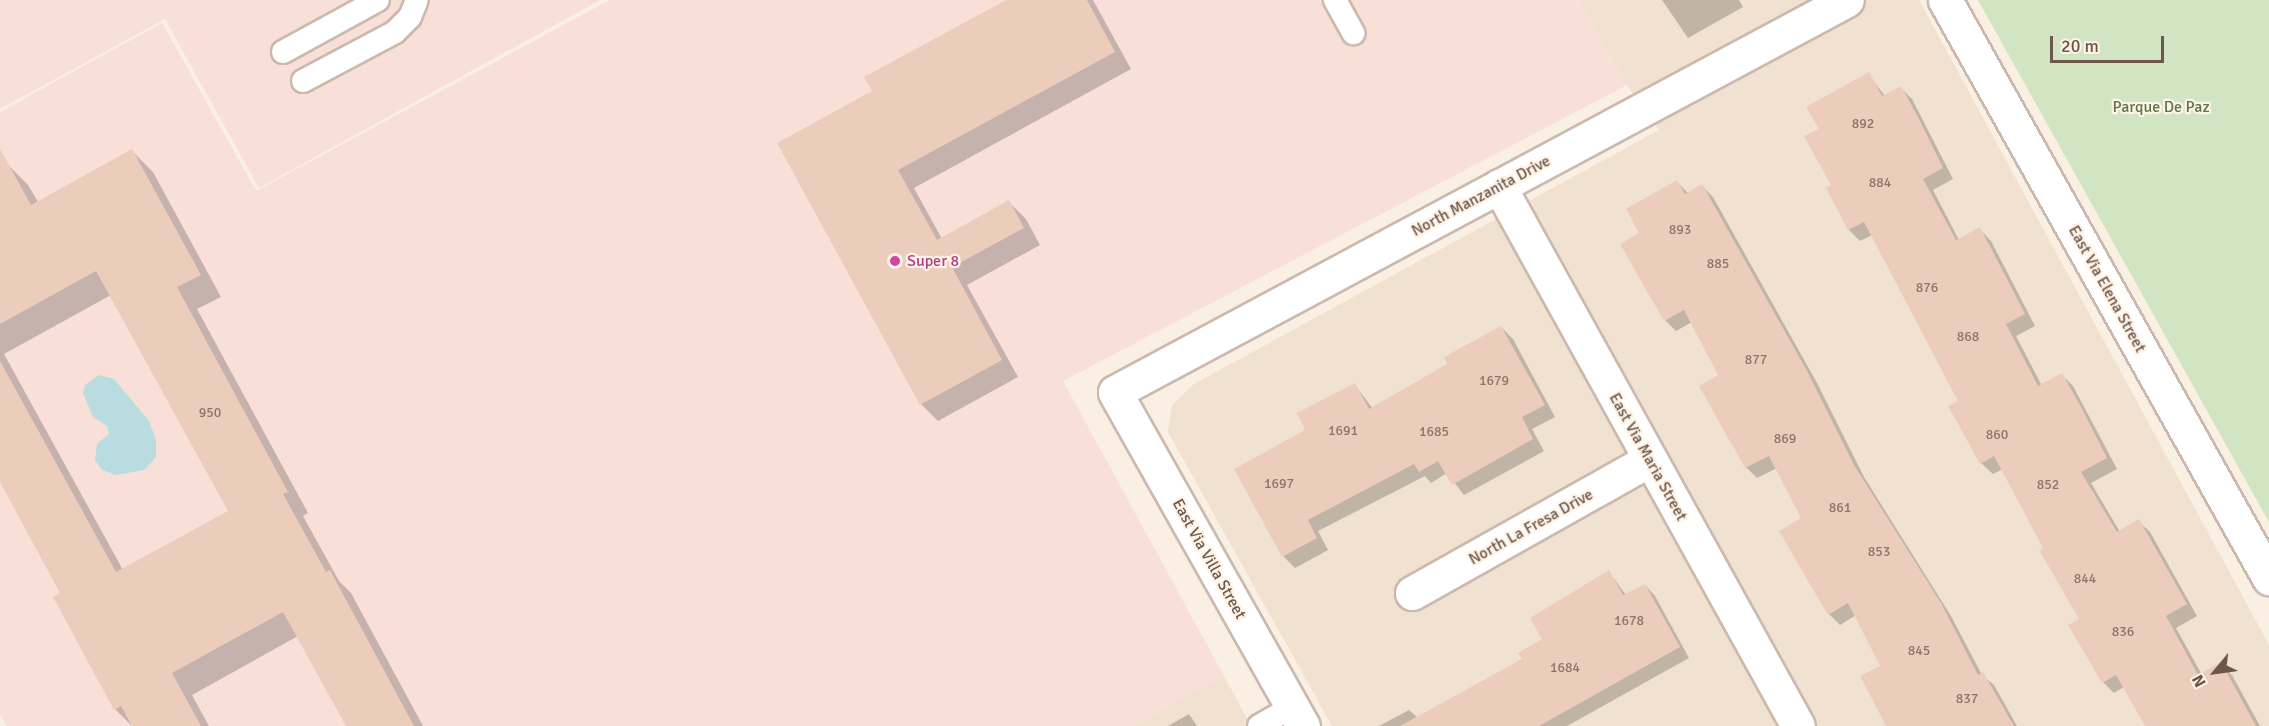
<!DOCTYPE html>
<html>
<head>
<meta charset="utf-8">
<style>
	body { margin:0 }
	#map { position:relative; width:2269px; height:726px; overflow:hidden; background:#f9efe2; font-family:Signika,sans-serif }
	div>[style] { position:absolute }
	.residential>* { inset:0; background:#f0e1d1 }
	.commercial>* { inset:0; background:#f8dfd7 }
	.green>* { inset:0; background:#d2e5c2 }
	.water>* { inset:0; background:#b9dce0 }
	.shadow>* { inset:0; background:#0003 }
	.building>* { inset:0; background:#eccdbc }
	.roads { filter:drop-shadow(2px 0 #cbb9ad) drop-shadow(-2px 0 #cbb9ad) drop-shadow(0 2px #cbb9ad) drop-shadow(0 -2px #cbb9ad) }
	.lane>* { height:22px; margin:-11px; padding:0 11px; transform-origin:11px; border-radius:11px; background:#fff }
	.street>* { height:33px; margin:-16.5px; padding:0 16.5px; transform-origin:16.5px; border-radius:16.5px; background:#fff }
	.dots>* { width:16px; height:16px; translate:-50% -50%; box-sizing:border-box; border:3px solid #fdf3e7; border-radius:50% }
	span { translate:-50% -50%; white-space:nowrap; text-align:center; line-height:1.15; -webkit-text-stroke:4.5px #fdf3e7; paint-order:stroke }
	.number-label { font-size:14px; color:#8e7467 }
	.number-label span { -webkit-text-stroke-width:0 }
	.park-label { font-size:16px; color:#587848 }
	.street-label { font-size:16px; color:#6e564b }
	.hotel-label { font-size:16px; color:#b23c85 }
	.left { translate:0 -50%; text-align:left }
	.north { position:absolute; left:2185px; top:642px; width:60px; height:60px; -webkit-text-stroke:4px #fdf3e7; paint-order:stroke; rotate:241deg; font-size:16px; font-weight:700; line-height:24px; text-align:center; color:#6e564b }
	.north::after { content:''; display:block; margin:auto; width:21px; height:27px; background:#6e564b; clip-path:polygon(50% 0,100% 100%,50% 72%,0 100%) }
	.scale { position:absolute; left:2050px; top:36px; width:114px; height:27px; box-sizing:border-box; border:3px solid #6e564b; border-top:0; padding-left:8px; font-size:18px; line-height:21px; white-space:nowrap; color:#6e564b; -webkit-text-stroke:4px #fdf3e7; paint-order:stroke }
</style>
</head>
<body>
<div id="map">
	<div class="residential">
		<div style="clip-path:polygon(1579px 0,1919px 0,2269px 645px,2269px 726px,1332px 726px,1168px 432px,1172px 405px,1194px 384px,1659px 130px,1627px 85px)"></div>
		<div style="clip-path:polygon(1224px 676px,1251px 726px,1133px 726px)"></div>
	</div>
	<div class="commercial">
		<div style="clip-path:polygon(0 0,600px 0,259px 188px,165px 19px,0 109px)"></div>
		<div style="clip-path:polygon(610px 0,1579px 0,1627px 85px,1063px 381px,1224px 676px,1133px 726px,7px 726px,0 714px,0 112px,162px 23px,256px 191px)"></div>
	</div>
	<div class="green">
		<div style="clip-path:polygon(1978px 0,2269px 0,2269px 522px)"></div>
	</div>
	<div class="water">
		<div style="clip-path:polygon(99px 375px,114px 379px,149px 421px,156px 440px,156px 457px,144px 470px,116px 475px,102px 470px,95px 460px,97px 444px,109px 434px,107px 426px,93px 417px,83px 393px,85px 385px)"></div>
	</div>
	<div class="shadow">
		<div style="clip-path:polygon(1009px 0,1093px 0,1131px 69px,914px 188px,942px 239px,1009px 202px,1026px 219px,1040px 245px,967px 285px,1018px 377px,938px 421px,921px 404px,874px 92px)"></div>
		<div style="clip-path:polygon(1662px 0,1739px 0,1743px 7px,1688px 38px)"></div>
		<div style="clip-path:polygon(1868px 74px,1885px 96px,1901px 88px,1912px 99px,1953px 179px,1933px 190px,1959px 240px,1980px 229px,1991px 241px,2035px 326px,2016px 336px,2042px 386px,2062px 375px,2073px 386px,2117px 469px,2091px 483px,2120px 532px,2138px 521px,2150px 532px,2197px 616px,2176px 628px,2202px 675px,2221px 664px,2232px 675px,2260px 726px,2146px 726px,2124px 687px,2114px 693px,2103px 682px,2081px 620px,2003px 469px,1993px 474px,1981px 463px,1960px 401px,1872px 235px,1860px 241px,1849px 230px,1828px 188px,1833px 185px,1821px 130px)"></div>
		<div style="clip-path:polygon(evenodd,132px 151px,153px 172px,221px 297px,197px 309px,308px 513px,303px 516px,339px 581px,351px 593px,423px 726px,347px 726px,298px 636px,192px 695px,209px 726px,132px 726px,115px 709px,55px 598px,62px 594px,0 479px,0 168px,7px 164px,28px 185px,38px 202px,132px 151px,111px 295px,230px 512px,123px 570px,4px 354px,111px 295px)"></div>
		<div style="clip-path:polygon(1677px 182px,1688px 193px,1702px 186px,1713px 197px,1817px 383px,1864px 477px,1951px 616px,1982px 675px,1994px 685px,2017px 726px,1888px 726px,1883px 666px,1856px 615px,1840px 625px,1829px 614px,1803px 519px,1777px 468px,1757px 478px,1746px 467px,1725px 426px,1720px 376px,1692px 322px,1676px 331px,1665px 320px,1641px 233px)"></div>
		<div style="clip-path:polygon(1501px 327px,1513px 339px,1555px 417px,1532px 429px,1544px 451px,1464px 495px,1447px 473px,1431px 483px,1425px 476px,1318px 531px,1328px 550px,1295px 568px,1283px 556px,1236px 469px,1307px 430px,1355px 385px,1373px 409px,1450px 364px)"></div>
		<div style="clip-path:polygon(1609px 572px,1626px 595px,1645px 585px,1655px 596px,1689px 658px,1567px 726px,1379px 726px,1409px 710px,1418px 718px,1524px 659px)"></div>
		<div style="clip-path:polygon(1189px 714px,1197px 726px,1168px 726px)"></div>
	</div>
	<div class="building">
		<div style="clip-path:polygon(1006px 0,1087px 0,1115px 52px,898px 170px,937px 240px,1009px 200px,1024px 228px,952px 267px,1002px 360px,920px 405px,777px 143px,872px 91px,864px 77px)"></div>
		<div style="clip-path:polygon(1869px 72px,1882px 96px,1901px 86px,1919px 119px,1943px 168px,1923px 179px,1956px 240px,1980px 227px,2025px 314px,2006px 324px,2038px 386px,2062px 373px,2081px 407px,2107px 458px,2081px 472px,2117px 532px,2139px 519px,2187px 604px,2166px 616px,2198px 675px,2221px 662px,2256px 726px,2145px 726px,2116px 675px,2102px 683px,2068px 625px,2079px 619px,2039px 550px,2043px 548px,1994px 456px,1980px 464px,1948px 406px,1958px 401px,1864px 222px,1848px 230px,1826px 188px,1831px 185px,1804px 136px,1819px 129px,1806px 107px)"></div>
		<div style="clip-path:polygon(0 149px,31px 205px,132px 149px,201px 275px,177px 287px,288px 492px,283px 494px,326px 572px,330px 570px,414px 726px,346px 726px,283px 612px,172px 673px,201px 726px,132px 726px,121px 706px,114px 710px,53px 597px,60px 593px,0 482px,0 361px,116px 572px,228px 511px,96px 271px,0 324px)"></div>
		<div style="clip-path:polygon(1677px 180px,1685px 194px,1702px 184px,1807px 371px,1854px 465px,1941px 603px,1978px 675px,1983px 672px,2014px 726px,1886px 726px,1860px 676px,1880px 666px,1848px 603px,1828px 615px,1779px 531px,1801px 518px,1769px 456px,1745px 468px,1699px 386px,1718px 375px,1684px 310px,1664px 321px,1620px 244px,1639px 233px,1626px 209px)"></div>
		<div style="clip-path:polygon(1501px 326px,1545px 405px,1522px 417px,1533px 439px,1452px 485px,1438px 461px,1419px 472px,1414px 464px,1308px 520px,1317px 538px,1282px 557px,1234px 469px,1305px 430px,1297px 413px,1355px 383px,1369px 409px,1447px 364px,1444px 357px)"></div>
		<div style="clip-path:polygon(1609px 570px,1623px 595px,1645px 584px,1680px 647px,1539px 726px,1400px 726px,1522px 659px,1518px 653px,1542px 639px,1530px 618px)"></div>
	</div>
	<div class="roads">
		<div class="lane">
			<div style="left:1335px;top:0;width:38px;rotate:61deg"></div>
			<div style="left:283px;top:52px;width:108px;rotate:-28.7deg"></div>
			<div style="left:303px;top:81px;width:104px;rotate:-28deg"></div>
			<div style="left:395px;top:32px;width:21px;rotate:-45deg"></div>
			<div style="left:410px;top:17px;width:18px;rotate:-68deg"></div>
			<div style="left:1259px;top:726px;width:38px;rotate:-30deg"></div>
		</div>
		<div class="street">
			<div style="left:1945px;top:0;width:663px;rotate:60.73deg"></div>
			<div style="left:1499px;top:186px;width:617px;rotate:61.03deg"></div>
			<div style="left:1412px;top:593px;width:272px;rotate:-29.3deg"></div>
			<div style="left:1303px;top:726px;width:383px;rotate:-119.4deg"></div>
			<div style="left:1115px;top:392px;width:830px;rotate:-28.17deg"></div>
		</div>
	</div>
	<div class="dots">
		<div style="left:895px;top:261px;background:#d1479c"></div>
	</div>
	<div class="number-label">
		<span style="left:1863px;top:124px">892</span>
		<span style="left:1880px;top:183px">884</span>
		<span style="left:1680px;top:230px">893</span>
		<span style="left:1718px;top:264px">885</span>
		<span style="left:1927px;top:288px">876</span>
		<span style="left:1968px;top:337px">868</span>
		<span style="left:1756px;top:360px">877</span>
		<span style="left:1494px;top:381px">1679</span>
		<span style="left:210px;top:413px">950</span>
		<span style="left:1343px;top:431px">1691</span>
		<span style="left:1434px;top:432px">1685</span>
		<span style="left:1997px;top:435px">860</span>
		<span style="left:1785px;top:439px">869</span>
		<span style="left:1279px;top:484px">1697</span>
		<span style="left:2048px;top:485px">852</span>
		<span style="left:1840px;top:508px">861</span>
		<span style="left:1879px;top:552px">853</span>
		<span style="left:2085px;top:579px">844</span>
		<span style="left:1629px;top:621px">1678</span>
		<span style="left:2123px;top:632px">836</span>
		<span style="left:1919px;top:651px">845</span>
		<span style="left:1565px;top:668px">1684</span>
		<span style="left:1967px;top:699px">837</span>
	</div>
	<div class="park-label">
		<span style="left:2161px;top:107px">Parque De Paz</span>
	</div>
	<div class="street-label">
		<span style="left:1481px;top:196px;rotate:-28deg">North Manzanita Drive</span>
		<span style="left:2107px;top:289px;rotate:61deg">East Via Elena Street</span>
		<span style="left:1648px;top:457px;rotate:61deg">East Via Maria Street</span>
		<span style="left:1531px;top:527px;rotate:-29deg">North La Fresa Drive</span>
		<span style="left:1209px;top:559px;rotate:61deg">East Via Villa Street</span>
	</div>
	<div class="hotel-label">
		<span class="left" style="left:907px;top:261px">Super 8</span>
	</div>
	<div class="north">N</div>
	<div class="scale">20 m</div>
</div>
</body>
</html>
